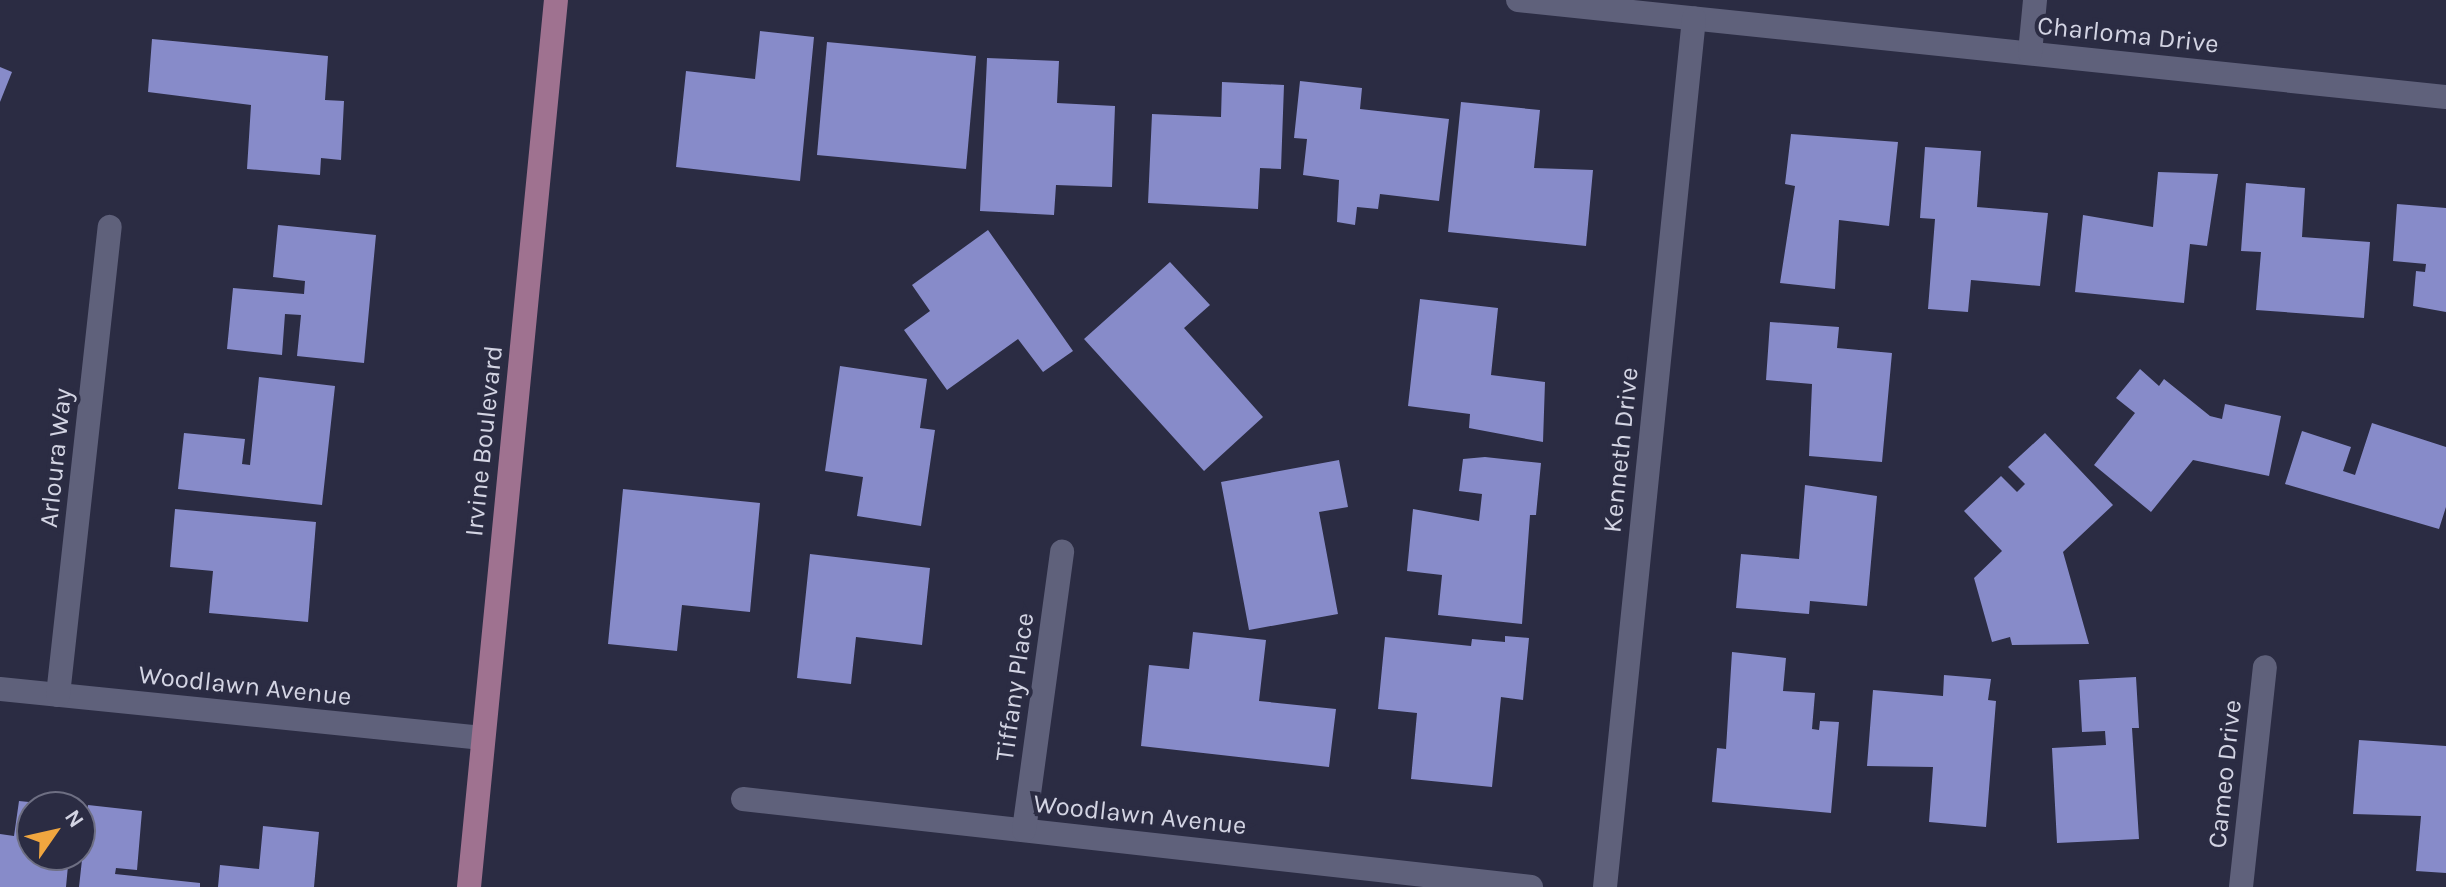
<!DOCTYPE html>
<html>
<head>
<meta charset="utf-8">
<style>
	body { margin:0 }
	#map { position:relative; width:2446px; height:887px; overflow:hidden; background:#2b2c43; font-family:Karla,sans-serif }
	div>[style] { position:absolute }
	.building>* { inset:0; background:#878bc9 }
	.street>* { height:24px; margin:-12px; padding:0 12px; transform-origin:12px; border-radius:12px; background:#5f617b }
	.primary>* { height:24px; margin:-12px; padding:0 12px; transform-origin:12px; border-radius:12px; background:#9f7290 }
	span { translate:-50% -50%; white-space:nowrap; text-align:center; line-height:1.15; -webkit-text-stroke:8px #2b2c43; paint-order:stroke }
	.street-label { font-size:26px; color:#d3d4e3 }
	.north { position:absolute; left:16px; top:791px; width:80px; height:80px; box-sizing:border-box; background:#2b2c43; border:2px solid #6e6f83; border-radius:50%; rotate:56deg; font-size:22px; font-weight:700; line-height:32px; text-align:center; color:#d3d4e3 }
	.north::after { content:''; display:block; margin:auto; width:28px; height:36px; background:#f0a63f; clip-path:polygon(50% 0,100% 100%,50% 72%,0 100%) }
</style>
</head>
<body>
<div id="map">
	<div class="building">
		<div style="clip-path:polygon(760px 31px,814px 37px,800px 181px,676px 167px,686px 71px,755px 79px)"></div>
		<div style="clip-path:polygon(152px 39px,328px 56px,325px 100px,344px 101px,341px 160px,321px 158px,320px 175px,247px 169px,251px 105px,148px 92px)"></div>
		<div style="clip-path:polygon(827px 42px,976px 56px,966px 169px,817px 155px)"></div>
		<div style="clip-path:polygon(987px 58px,1059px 61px,1057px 103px,1115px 106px,1112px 187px,1056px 185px,1054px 215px,980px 211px)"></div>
		<div style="clip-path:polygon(0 67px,12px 72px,0 102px)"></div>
		<div style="clip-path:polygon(1300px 81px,1362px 88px,1360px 109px,1449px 119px,1439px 201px,1380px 194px,1378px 209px,1357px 207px,1355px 225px,1337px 222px,1339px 180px,1303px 175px,1307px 139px,1294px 138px)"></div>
		<div style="clip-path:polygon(1222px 82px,1284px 85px,1281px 169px,1260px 168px,1258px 209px,1148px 203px,1152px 114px,1221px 117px)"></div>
		<div style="clip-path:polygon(1461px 102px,1540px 110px,1534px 168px,1593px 170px,1586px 246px,1448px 232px)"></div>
		<div style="clip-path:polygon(1791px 134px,1898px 142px,1889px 226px,1839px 220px,1835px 289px,1780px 283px,1795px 186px,1785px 184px)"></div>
		<div style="clip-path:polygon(1925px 147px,1981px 151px,1977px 207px,2048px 213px,2040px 286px,1971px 280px,1968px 312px,1928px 309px,1935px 219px,1920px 218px)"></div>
		<div style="clip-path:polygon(2158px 172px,2218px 174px,2207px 246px,2190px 244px,2184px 303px,2075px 292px,2083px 215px,2153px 227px)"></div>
		<div style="clip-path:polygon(2246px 183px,2305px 188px,2302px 237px,2370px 242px,2364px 318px,2256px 310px,2261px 252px,2241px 251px)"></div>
		<div style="clip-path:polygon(2397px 204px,2446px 208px,2446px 312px,2413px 306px,2416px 271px,2425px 272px,2426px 264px,2393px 261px)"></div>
		<div style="clip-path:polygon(278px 225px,376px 235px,364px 363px,297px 356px,301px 315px,285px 314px,282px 355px,227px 349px,233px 288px,304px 294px,305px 281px,273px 277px)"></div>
		<div style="clip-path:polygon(988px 230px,1073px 351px,1043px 372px,1018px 339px,947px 390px,904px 330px,930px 311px,912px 285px)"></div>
		<div style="clip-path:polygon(1170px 262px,1210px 305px,1184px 328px,1263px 417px,1204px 471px,1084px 339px)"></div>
		<div style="clip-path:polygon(1420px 299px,1498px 308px,1491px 375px,1545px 382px,1543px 442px,1469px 428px,1470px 414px,1408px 406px)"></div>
		<div style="clip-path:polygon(1770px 322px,1839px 327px,1837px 348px,1892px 353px,1882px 462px,1809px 456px,1812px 384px,1766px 380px)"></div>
		<div style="clip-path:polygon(840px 366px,927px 379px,920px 428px,935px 430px,921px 526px,857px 516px,863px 477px,825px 471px)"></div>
		<div style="clip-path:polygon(2140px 369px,2159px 386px,2164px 379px,2210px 416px,2222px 419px,2225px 404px,2281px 416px,2269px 476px,2193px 460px,2151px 512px,2094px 465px,2135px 413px,2116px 398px)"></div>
		<div style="clip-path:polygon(259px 377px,335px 386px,322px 505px,178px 489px,184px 433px,245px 439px,242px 464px,250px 465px)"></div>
		<div style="clip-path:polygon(2372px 423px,2446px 447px,2446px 507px,2439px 529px,2285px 484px,2302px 431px,2351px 447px,2343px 471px,2355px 475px)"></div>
		<div style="clip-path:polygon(2045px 433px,2113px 505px,2063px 552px,2089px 644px,2012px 645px,2010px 637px,1992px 642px,1974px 578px,2002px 551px,1964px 511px,2001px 476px,2017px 492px,2025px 484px,2008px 467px)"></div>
		<div style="clip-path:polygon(1485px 457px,1541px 463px,1536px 515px,1530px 515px,1522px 624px,1438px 615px,1442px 575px,1407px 571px,1413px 509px,1479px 521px,1482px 494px,1459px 491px,1463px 459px)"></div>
		<div style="clip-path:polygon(1339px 460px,1348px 507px,1319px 512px,1338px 614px,1249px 630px,1221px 482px)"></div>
		<div style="clip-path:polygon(1805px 485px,1877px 496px,1867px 606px,1810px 601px,1809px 614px,1736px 608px,1741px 554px,1799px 559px)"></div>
		<div style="clip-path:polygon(623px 489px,760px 503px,750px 612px,682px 605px,677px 651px,608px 644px)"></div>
		<div style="clip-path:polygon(175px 509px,316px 522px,308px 622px,209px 613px,213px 571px,170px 567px)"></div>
		<div style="clip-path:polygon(810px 554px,930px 568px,922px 645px,856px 637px,851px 684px,797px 678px)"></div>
		<div style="clip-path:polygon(1193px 632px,1266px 640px,1259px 701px,1336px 709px,1329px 767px,1141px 746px,1149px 665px,1189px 669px)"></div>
		<div style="clip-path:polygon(1505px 636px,1529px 638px,1523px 700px,1501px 697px,1492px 787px,1411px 779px,1417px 713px,1378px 709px,1385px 637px,1471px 646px,1472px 639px,1505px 642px)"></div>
		<div style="clip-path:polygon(1732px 652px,1786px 658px,1783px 691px,1815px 693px,1812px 729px,1819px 730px,1820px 721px,1839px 722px,1831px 813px,1712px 802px,1717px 748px,1726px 749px)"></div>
		<div style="clip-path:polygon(1944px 675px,1991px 679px,1988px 700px,1996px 701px,1986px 827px,1929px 822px,1933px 767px,1867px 766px,1873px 690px,1943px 696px)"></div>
		<div style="clip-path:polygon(2136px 677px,2139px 728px,2132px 728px,2139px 839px,2057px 843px,2052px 748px,2106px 745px,2105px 731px,2082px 732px,2079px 680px)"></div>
		<div style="clip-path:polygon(2359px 740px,2446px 746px,2446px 873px,2416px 871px,2421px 816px,2353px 814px)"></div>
		<div style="clip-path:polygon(19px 801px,59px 805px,32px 807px,32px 855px,69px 855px,66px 887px,0 887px,0 834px,14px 836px)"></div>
		<div style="clip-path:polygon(88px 805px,142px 811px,137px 870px,116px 868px,115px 874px,200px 883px,200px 887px,79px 887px)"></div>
		<div style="clip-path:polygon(263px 826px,319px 832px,314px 887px,218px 887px,220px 865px,259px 869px)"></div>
	</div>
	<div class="street">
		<div style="left:1518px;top:0;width:933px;rotate:5.97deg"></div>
		<div style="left:2030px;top:53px;width:53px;rotate:-84.6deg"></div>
		<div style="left:0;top:689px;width:485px;rotate:5.8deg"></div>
		<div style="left:58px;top:695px;width:471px;rotate:-83.7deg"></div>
		<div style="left:743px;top:799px;width:793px;rotate:6.37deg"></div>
		<div style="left:1024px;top:830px;width:281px;rotate:-82.2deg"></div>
		<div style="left:1605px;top:887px;width:873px;rotate:-84.15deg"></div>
		<div style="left:2241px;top:887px;width:221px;rotate:-83.8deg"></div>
	</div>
	<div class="primary">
		<div style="left:469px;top:887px;width:891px;rotate:-84.4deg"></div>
	</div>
	<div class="street-label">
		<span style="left:2128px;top:35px;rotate:6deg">Charloma Drive</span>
		<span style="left:484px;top:441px;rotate:-84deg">Irvine Boulevard</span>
		<span style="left:1621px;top:450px;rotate:-84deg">Kenneth Drive</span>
		<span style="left:56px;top:458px;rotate:-84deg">Arloura Way</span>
		<span style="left:245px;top:686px;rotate:6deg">Woodlawn Avenue</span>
		<span style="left:1015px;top:687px;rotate:-82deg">Tiffany Place</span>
		<span style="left:2225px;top:774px;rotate:-84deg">Cameo Drive</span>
		<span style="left:1140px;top:815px;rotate:6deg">Woodlawn Avenue</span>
	</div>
	<div class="north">N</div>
</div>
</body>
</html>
